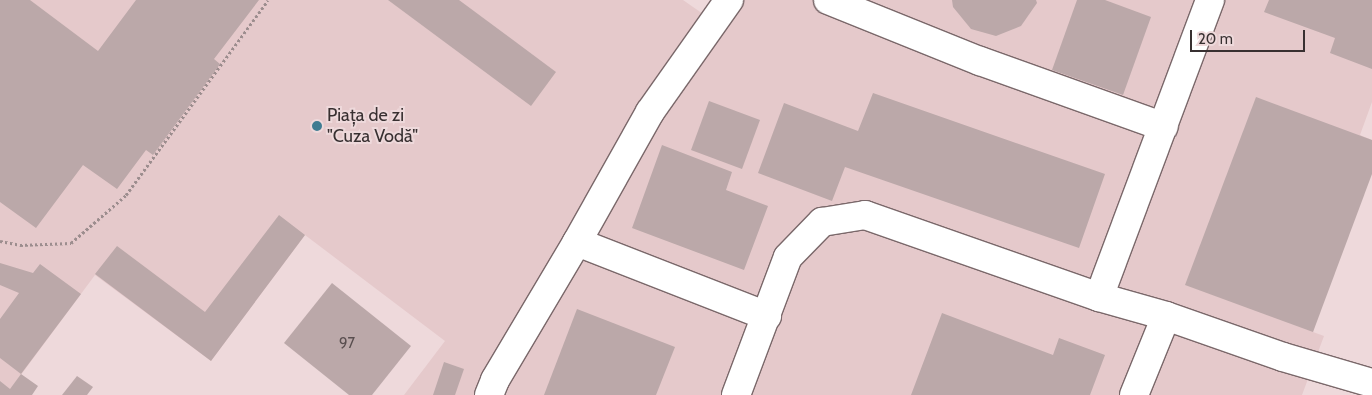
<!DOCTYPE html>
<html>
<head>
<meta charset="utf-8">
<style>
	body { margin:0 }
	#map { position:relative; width:1372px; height:395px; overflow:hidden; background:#eed9db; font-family:Cabin,sans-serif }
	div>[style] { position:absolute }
	.built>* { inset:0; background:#e5c9cb }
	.building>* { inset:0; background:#bba8a9 }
	.path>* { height:3px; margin-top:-1.5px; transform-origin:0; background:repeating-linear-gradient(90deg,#9c8d8e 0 2.5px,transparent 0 5px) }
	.roads { filter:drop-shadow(1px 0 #7a686a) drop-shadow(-1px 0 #7a686a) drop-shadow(0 1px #7a686a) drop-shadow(0 -1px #7a686a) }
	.minor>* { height:28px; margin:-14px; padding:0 14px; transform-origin:14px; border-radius:14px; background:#fff }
	.dots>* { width:14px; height:14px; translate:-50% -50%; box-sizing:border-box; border:2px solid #eed9db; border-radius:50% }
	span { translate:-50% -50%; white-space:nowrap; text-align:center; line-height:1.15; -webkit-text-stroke:4px #eed9db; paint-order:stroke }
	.number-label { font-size:15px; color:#594e4f }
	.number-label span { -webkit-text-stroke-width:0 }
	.poi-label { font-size:18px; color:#383031 }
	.left { translate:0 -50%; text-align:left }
	.scale { position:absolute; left:1190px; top:30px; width:115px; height:22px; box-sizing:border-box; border:2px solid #383031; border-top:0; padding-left:6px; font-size:15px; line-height:18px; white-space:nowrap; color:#383031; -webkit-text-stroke:4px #eed9db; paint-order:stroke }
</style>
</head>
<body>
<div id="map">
	<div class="built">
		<div style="clip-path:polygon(0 0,683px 0,706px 16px,717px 0,1372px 0,1372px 102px,1360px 135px,1372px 140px,1313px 332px,1324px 336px,1302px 395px,404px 395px,445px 341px,305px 235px,211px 361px,95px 275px,6px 395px,0 395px)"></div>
	</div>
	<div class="building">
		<div style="clip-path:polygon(0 0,30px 0,98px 51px,136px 0,259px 0,214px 59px,220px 64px,153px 155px,146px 150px,117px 189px,83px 165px,36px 228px,0 202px)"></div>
		<div style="clip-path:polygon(388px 0,459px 0,556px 72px,531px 106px)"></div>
		<div style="clip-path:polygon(952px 0,1036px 0,1037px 3px,1021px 26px,996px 36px,971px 29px,953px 7px)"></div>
		<div style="clip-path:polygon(1077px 0,1105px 0,1151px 17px,1123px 95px,1052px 70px)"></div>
		<div style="clip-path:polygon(1269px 0,1372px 0,1372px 69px,1330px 53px,1335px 38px,1264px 12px)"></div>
		<div style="clip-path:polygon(873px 93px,1105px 174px,1079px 248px,845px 167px,832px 201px,758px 173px,784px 103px,858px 131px)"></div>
		<div style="clip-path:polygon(1256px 97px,1372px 140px,1372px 174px,1313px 332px,1185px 285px)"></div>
		<div style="clip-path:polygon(709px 101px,760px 120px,742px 169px,691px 150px)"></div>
		<div style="clip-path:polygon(662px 145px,732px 172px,726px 190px,768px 206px,744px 270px,632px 228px)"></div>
		<div style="clip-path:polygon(279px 215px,305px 235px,211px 361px,95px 274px,117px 246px,205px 312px)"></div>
		<div style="clip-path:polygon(0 263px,33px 273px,40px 264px,81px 294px,21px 374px,0 358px,0 319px,19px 293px,0 285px)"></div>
		<div style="clip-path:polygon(332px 283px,411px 346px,372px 395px,349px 395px,284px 343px)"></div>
		<div style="clip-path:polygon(577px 309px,675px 347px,656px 395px,544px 395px)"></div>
		<div style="clip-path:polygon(942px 313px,1053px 355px,1059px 338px,1105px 355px,1090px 395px,911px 395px)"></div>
		<div style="clip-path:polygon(444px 362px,464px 369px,455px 395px,433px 395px)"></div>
		<div style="clip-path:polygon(21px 374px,38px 386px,32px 395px,0 395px,0 381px,10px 389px)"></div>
		<div style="clip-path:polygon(77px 376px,93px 387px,87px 395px,62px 395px)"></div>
	</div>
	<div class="path">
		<div style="left:0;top:241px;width:20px;rotate:11deg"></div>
		<div style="left:20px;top:245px;width:51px;rotate:-2.2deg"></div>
		<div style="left:71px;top:243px;width:73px;rotate:-41.1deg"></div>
		<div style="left:126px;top:195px;width:241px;rotate:-53.9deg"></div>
	</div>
	<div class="roads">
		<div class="minor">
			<div style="left:828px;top:0;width:164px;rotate:21.9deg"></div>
			<div style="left:980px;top:61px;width:195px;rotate:19.7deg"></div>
			<div style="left:577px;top:242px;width:204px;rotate:21.3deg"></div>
			<div style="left:1099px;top:297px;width:317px;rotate:-69.5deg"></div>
			<div style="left:489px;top:395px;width:16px;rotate:-68deg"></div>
			<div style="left:495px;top:380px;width:161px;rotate:-59.3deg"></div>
			<div style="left:577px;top:242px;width:149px;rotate:-60.7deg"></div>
			<div style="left:650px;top:112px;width:137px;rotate:-54.8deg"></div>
			<div style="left:736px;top:395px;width:147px;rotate:-69.4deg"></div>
			<div style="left:788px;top:257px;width:49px;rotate:-45.8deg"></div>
			<div style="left:822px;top:222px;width:44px;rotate:-9.2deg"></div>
			<div style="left:865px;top:215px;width:248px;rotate:19.3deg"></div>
			<div style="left:1099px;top:297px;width:70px;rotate:15.8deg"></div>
			<div style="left:1166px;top:316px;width:124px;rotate:19.3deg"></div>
			<div style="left:1283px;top:357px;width:93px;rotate:16.3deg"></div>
			<div style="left:1134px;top:395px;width:85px;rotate:-67.9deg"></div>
		</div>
	</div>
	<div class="dots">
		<div style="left:317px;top:126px;background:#3f7c92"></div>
	</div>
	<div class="number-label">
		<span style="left:347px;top:344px">97</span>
	</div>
	<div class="poi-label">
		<span class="left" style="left:327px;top:126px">Piața de zi<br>"Cuza Vodă"</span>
	</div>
	<div class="scale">20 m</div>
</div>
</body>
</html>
